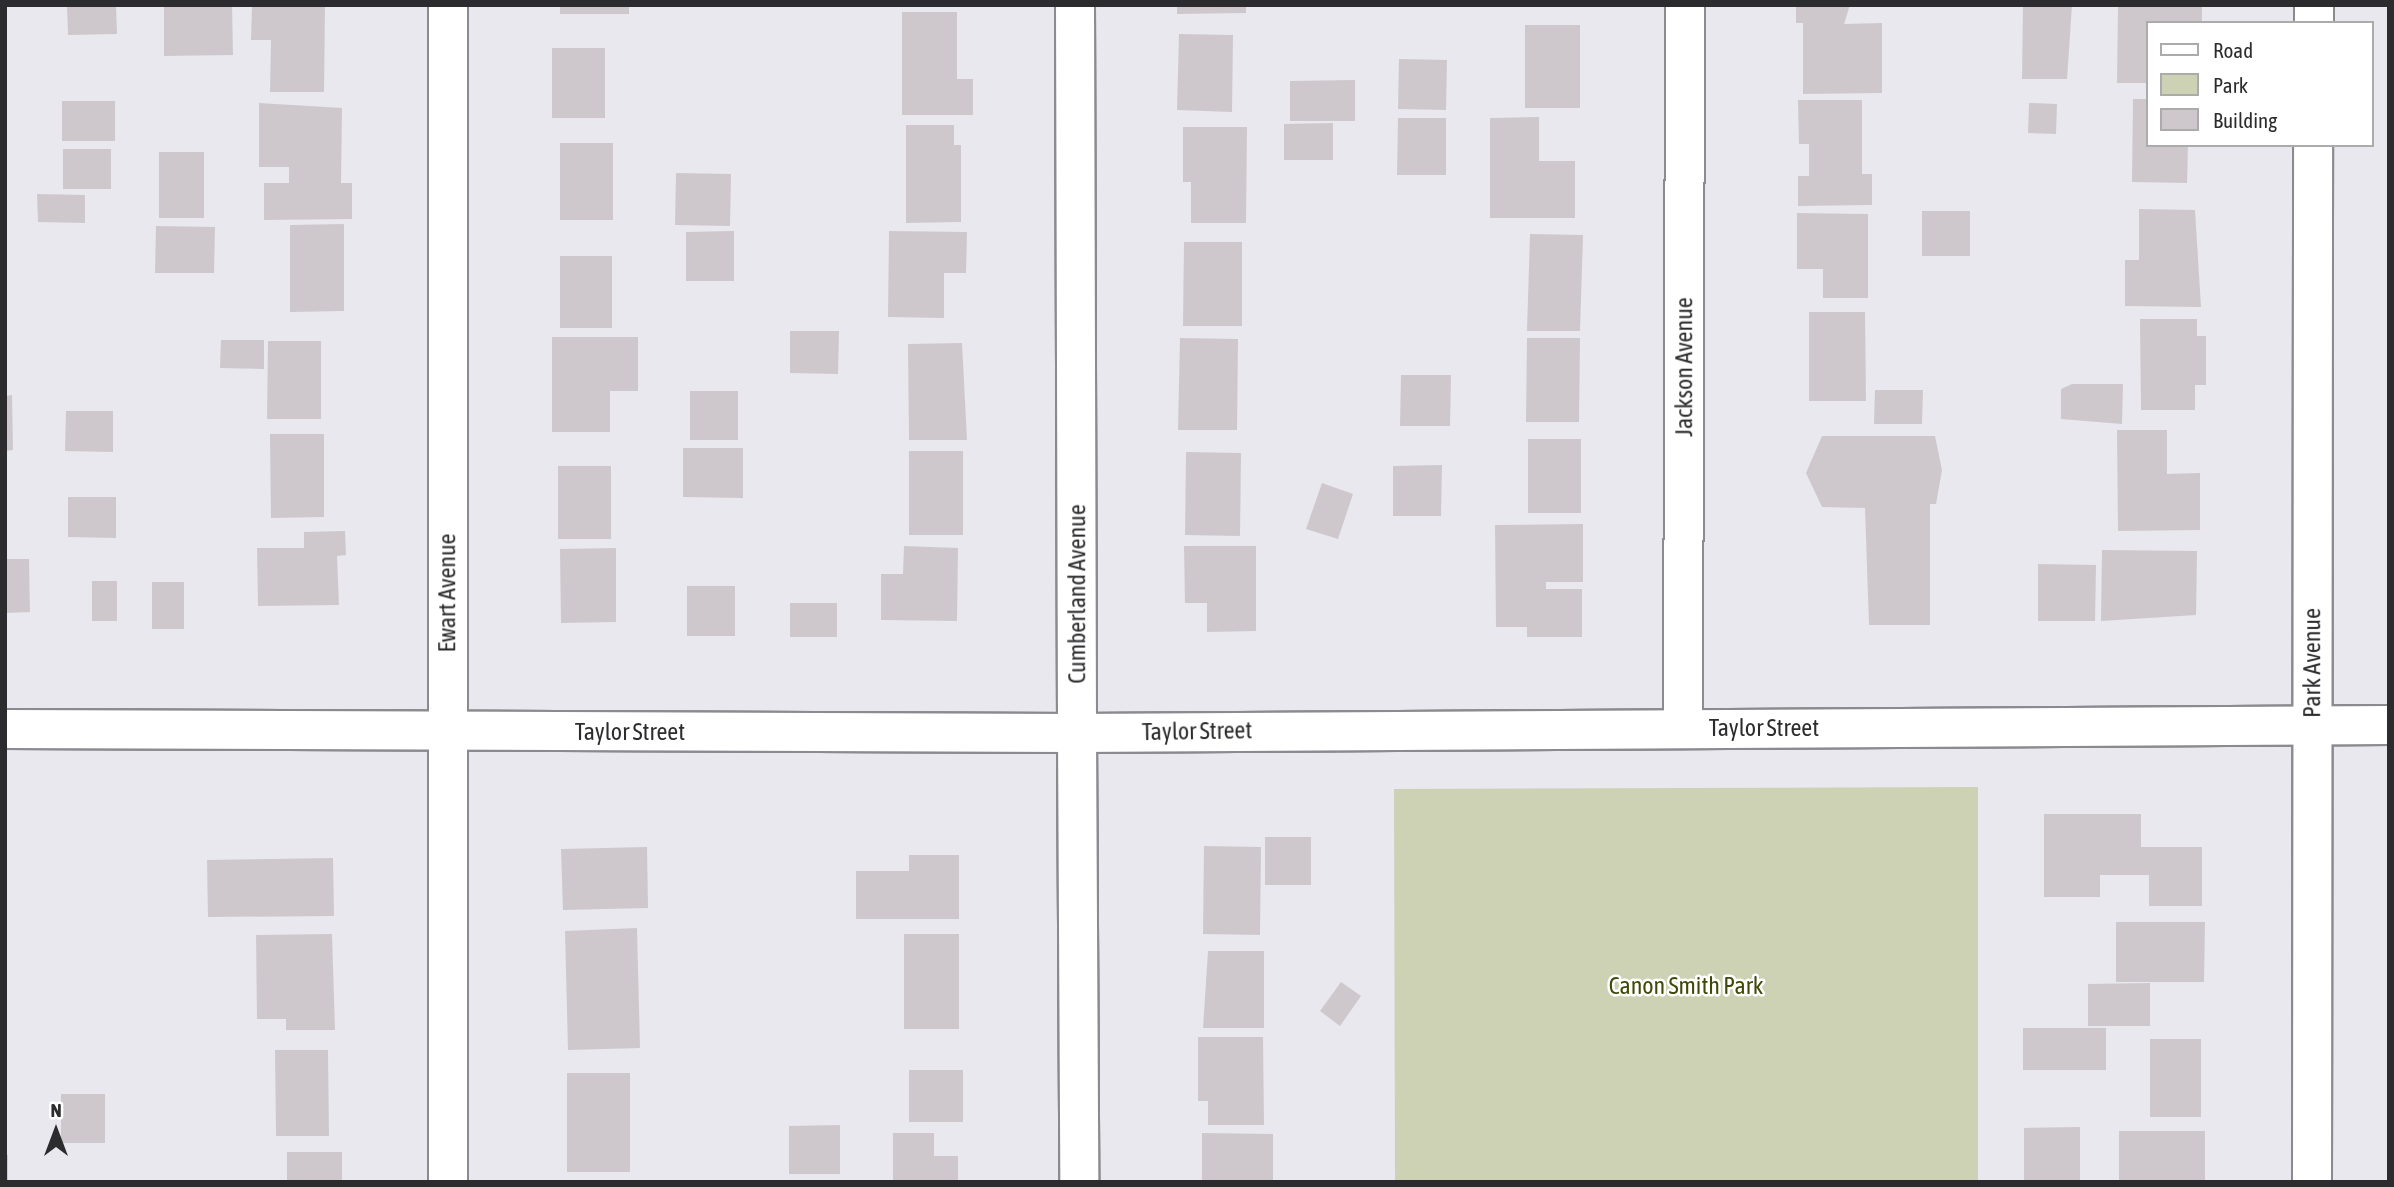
<!DOCTYPE html>
<html>
<head>
<meta charset="utf-8">
<style>
	body { margin:0 }
	#map { position:relative; width:2394px; height:1187px; overflow:hidden; background:#e8e8ee; font-family:"Asap Condensed",sans-serif }
	div>[style] { position:absolute }
	.green>* { inset:0; background:#ccd2b3 }
	.building>* { inset:0; background:#cec8cc }
	.roads { filter:drop-shadow(2px 0 #8a8a8f) drop-shadow(-2px 0 #8a8a8f) drop-shadow(0 2px #8a8a8f) drop-shadow(0 -2px #8a8a8f) }
	.minor>* { height:38px; margin:-19px; padding:0 19px; transform-origin:19px; border-radius:19px; background:#fff }
	.major>* { height:38px; margin:-19px; padding:0 19px; transform-origin:19px; border-radius:19px; background:#fff }
	span { translate:-50% -50%; white-space:nowrap; text-align:center; line-height:1.15; -webkit-text-stroke:5px #fff; paint-order:stroke }
	.street-label { font-size:24px; color:#2c2c2e }
	.park-label { font-size:24px; color:#414908 }
	.frame { position:absolute; inset:0; border:7px solid #2c2c2e; pointer-events:none }
	.legend { position:absolute; left:2146px; top:21px; width:228px; height:126px; box-sizing:border-box; background:#fff; border:2px solid #ababab; margin:0; padding:9px 12px; list-style:none; font-size:21px; color:#2c2c2e }
	.legend li { display:flex; align-items:center; gap:14px; height:35px }
	.legend b { width:35px; border:2px solid #ababab }
	.north { position:absolute; left:21px; top:1096px; width:70px; height:70px; -webkit-text-stroke:5px #fff; paint-order:stroke; rotate:0deg; font-size:19px; font-weight:700; line-height:28px; text-align:center; color:#2c2c2e }
	.north::after { content:''; display:block; margin:auto; width:24px; height:32px; background:#2c2c2e; clip-path:polygon(50% 0,100% 100%,50% 72%,0 100%) }
</style>
</head>
<body>
<div id="map">
	<div class="green">
		<div style="clip-path:polygon(1978px 787px,1978px 1182px,1395px 1182px,1394px 789px)"></div>
	</div>
	<div class="building">
		<div style="clip-path:polygon(67px 5px,116px 5px,117px 34px,68px 35px)"></div>
		<div style="clip-path:polygon(164px 5px,232px 5px,233px 55px,164px 56px)"></div>
		<div style="clip-path:polygon(560px 5px,629px 5px,629px 14px,560px 14px)"></div>
		<div style="clip-path:polygon(1177px 5px,1246px 5px,1246px 13px,1177px 14px)"></div>
		<div style="clip-path:polygon(1796px 5px,1850px 5px,1844px 24px,1882px 23px,1882px 93px,1803px 94px,1803px 23px,1796px 23px)"></div>
		<div style="clip-path:polygon(2023px 5px,2072px 5px,2067px 79px,2022px 79px)"></div>
		<div style="clip-path:polygon(2118px 5px,2202px 5px,2202px 23px,2147px 23px,2147px 83px,2117px 83px)"></div>
		<div style="clip-path:polygon(252px 6px,325px 6px,324px 92px,270px 92px,271px 40px,251px 40px)"></div>
		<div style="clip-path:polygon(902px 12px,957px 12px,957px 79px,973px 79px,973px 115px,902px 115px)"></div>
		<div style="clip-path:polygon(1525px 25px,1580px 25px,1580px 108px,1525px 108px)"></div>
		<div style="clip-path:polygon(1179px 34px,1233px 35px,1232px 112px,1177px 110px)"></div>
		<div style="clip-path:polygon(552px 48px,605px 48px,605px 118px,552px 118px)"></div>
		<div style="clip-path:polygon(1399px 59px,1447px 60px,1446px 110px,1398px 109px)"></div>
		<div style="clip-path:polygon(1355px 80px,1355px 121px,1290px 121px,1290px 81px)"></div>
		<div style="clip-path:polygon(2133px 99px,2147px 99px,2147px 145px,2188px 145px,2187px 183px,2132px 182px)"></div>
		<div style="clip-path:polygon(1798px 100px,1862px 100px,1862px 174px,1872px 174px,1872px 205px,1798px 206px,1798px 176px,1809px 176px,1809px 144px,1799px 144px)"></div>
		<div style="clip-path:polygon(62px 101px,115px 101px,115px 141px,62px 141px)"></div>
		<div style="clip-path:polygon(259px 103px,342px 108px,341px 183px,352px 183px,352px 219px,264px 220px,264px 183px,289px 183px,289px 167px,259px 167px)"></div>
		<div style="clip-path:polygon(2029px 103px,2057px 104px,2056px 134px,2028px 133px)"></div>
		<div style="clip-path:polygon(1539px 117px,1539px 161px,1575px 161px,1575px 218px,1490px 218px,1490px 118px)"></div>
		<div style="clip-path:polygon(1398px 118px,1446px 118px,1446px 175px,1397px 175px)"></div>
		<div style="clip-path:polygon(1333px 123px,1333px 160px,1284px 160px,1284px 124px)"></div>
		<div style="clip-path:polygon(906px 125px,954px 125px,954px 145px,961px 145px,961px 222px,906px 223px)"></div>
		<div style="clip-path:polygon(1183px 127px,1247px 127px,1246px 223px,1191px 223px,1191px 182px,1183px 182px)"></div>
		<div style="clip-path:polygon(560px 143px,613px 143px,613px 220px,560px 220px)"></div>
		<div style="clip-path:polygon(63px 149px,111px 149px,111px 189px,63px 189px)"></div>
		<div style="clip-path:polygon(159px 152px,204px 152px,204px 218px,159px 218px)"></div>
		<div style="clip-path:polygon(676px 173px,731px 174px,730px 226px,675px 225px)"></div>
		<div style="clip-path:polygon(37px 194px,85px 195px,85px 223px,38px 222px)"></div>
		<div style="clip-path:polygon(2139px 209px,2195px 210px,2201px 307px,2125px 306px,2125px 260px,2139px 260px)"></div>
		<div style="clip-path:polygon(1922px 211px,1970px 211px,1970px 256px,1922px 256px)"></div>
		<div style="clip-path:polygon(1797px 213px,1868px 214px,1868px 298px,1823px 298px,1823px 269px,1797px 269px)"></div>
		<div style="clip-path:polygon(344px 224px,344px 311px,290px 312px,290px 225px)"></div>
		<div style="clip-path:polygon(156px 226px,215px 227px,214px 273px,155px 273px)"></div>
		<div style="clip-path:polygon(734px 231px,734px 281px,686px 281px,686px 232px)"></div>
		<div style="clip-path:polygon(889px 231px,967px 232px,966px 273px,944px 273px,944px 318px,888px 317px)"></div>
		<div style="clip-path:polygon(1530px 234px,1583px 235px,1580px 331px,1527px 331px)"></div>
		<div style="clip-path:polygon(1184px 242px,1242px 242px,1242px 326px,1183px 326px)"></div>
		<div style="clip-path:polygon(560px 256px,612px 256px,612px 328px,560px 328px)"></div>
		<div style="clip-path:polygon(1809px 312px,1865px 312px,1866px 401px,1809px 401px)"></div>
		<div style="clip-path:polygon(2140px 319px,2197px 319px,2197px 336px,2206px 336px,2206px 385px,2195px 385px,2195px 410px,2141px 410px)"></div>
		<div style="clip-path:polygon(790px 331px,839px 331px,838px 374px,790px 373px)"></div>
		<div style="clip-path:polygon(552px 337px,638px 337px,638px 391px,610px 391px,610px 432px,552px 432px)"></div>
		<div style="clip-path:polygon(1180px 338px,1238px 339px,1237px 430px,1178px 430px)"></div>
		<div style="clip-path:polygon(1527px 338px,1580px 338px,1579px 422px,1526px 422px)"></div>
		<div style="clip-path:polygon(221px 340px,264px 340px,264px 369px,220px 368px)"></div>
		<div style="clip-path:polygon(268px 341px,321px 341px,321px 419px,267px 419px)"></div>
		<div style="clip-path:polygon(962px 343px,967px 440px,909px 440px,908px 344px)"></div>
		<div style="clip-path:polygon(1401px 375px,1451px 375px,1450px 426px,1400px 426px)"></div>
		<div style="clip-path:polygon(2072px 384px,2123px 384px,2122px 424px,2061px 419px,2061px 389px)"></div>
		<div style="clip-path:polygon(1875px 390px,1923px 390px,1922px 424px,1874px 424px)"></div>
		<div style="clip-path:polygon(690px 391px,738px 391px,738px 440px,690px 440px)"></div>
		<div style="clip-path:polygon(12px 395px,13px 450px,5px 451px,5px 396px)"></div>
		<div style="clip-path:polygon(66px 411px,113px 411px,113px 452px,65px 451px)"></div>
		<div style="clip-path:polygon(2117px 430px,2167px 430px,2167px 474px,2200px 473px,2200px 530px,2118px 531px)"></div>
		<div style="clip-path:polygon(270px 434px,324px 434px,324px 517px,271px 518px)"></div>
		<div style="clip-path:polygon(1822px 436px,1935px 436px,1942px 470px,1936px 504px,1930px 504px,1930px 625px,1869px 625px,1865px 508px,1822px 507px,1806px 473px)"></div>
		<div style="clip-path:polygon(1528px 439px,1581px 439px,1581px 513px,1528px 513px)"></div>
		<div style="clip-path:polygon(683px 448px,743px 448px,743px 498px,683px 497px)"></div>
		<div style="clip-path:polygon(909px 451px,963px 451px,963px 535px,909px 535px)"></div>
		<div style="clip-path:polygon(1186px 452px,1241px 453px,1240px 536px,1185px 535px)"></div>
		<div style="clip-path:polygon(1442px 465px,1441px 516px,1393px 516px,1393px 466px)"></div>
		<div style="clip-path:polygon(558px 466px,611px 466px,611px 539px,558px 539px)"></div>
		<div style="clip-path:polygon(1322px 483px,1353px 494px,1338px 539px,1306px 529px)"></div>
		<div style="clip-path:polygon(68px 497px,116px 497px,116px 538px,68px 537px)"></div>
		<div style="clip-path:polygon(1583px 524px,1583px 582px,1546px 582px,1546px 589px,1582px 589px,1582px 637px,1527px 637px,1527px 627px,1496px 627px,1495px 525px)"></div>
		<div style="clip-path:polygon(345px 531px,346px 555px,337px 556px,339px 605px,258px 606px,257px 548px,304px 548px,304px 532px)"></div>
		<div style="clip-path:polygon(904px 546px,958px 548px,957px 621px,881px 620px,881px 574px,903px 574px)"></div>
		<div style="clip-path:polygon(1184px 546px,1256px 546px,1256px 631px,1207px 632px,1207px 603px,1185px 603px)"></div>
		<div style="clip-path:polygon(616px 548px,616px 622px,561px 623px,560px 549px)"></div>
		<div style="clip-path:polygon(2102px 550px,2197px 551px,2196px 615px,2101px 621px)"></div>
		<div style="clip-path:polygon(5px 559px,29px 559px,30px 612px,5px 613px)"></div>
		<div style="clip-path:polygon(2038px 564px,2096px 565px,2095px 621px,2038px 621px)"></div>
		<div style="clip-path:polygon(92px 581px,117px 581px,117px 621px,92px 621px)"></div>
		<div style="clip-path:polygon(152px 582px,184px 582px,184px 629px,152px 629px)"></div>
		<div style="clip-path:polygon(687px 586px,735px 586px,735px 636px,687px 636px)"></div>
		<div style="clip-path:polygon(790px 603px,837px 603px,837px 637px,790px 637px)"></div>
		<div style="clip-path:polygon(2044px 814px,2141px 814px,2141px 847px,2202px 847px,2202px 906px,2149px 906px,2149px 875px,2100px 875px,2100px 897px,2044px 897px)"></div>
		<div style="clip-path:polygon(1265px 837px,1311px 837px,1311px 885px,1265px 885px)"></div>
		<div style="clip-path:polygon(1204px 846px,1261px 847px,1260px 935px,1203px 934px)"></div>
		<div style="clip-path:polygon(647px 847px,648px 908px,563px 910px,561px 849px)"></div>
		<div style="clip-path:polygon(909px 855px,959px 855px,959px 919px,856px 919px,856px 871px,909px 871px)"></div>
		<div style="clip-path:polygon(333px 858px,334px 916px,208px 917px,207px 860px)"></div>
		<div style="clip-path:polygon(2116px 922px,2205px 922px,2204px 982px,2116px 982px)"></div>
		<div style="clip-path:polygon(637px 928px,640px 1048px,568px 1050px,565px 931px)"></div>
		<div style="clip-path:polygon(332px 934px,335px 1030px,286px 1030px,286px 1019px,257px 1019px,256px 935px)"></div>
		<div style="clip-path:polygon(904px 934px,959px 934px,959px 1029px,904px 1029px)"></div>
		<div style="clip-path:polygon(1208px 951px,1264px 951px,1264px 1028px,1203px 1028px)"></div>
		<div style="clip-path:polygon(1341px 982px,1361px 996px,1340px 1026px,1320px 1011px)"></div>
		<div style="clip-path:polygon(2150px 983px,2150px 1026px,2088px 1026px,2088px 984px)"></div>
		<div style="clip-path:polygon(2023px 1028px,2106px 1028px,2106px 1070px,2023px 1070px)"></div>
		<div style="clip-path:polygon(1198px 1037px,1263px 1037px,1264px 1125px,1208px 1125px,1208px 1101px,1198px 1101px)"></div>
		<div style="clip-path:polygon(2150px 1039px,2201px 1039px,2201px 1117px,2150px 1117px)"></div>
		<div style="clip-path:polygon(275px 1050px,328px 1050px,329px 1136px,276px 1136px)"></div>
		<div style="clip-path:polygon(909px 1070px,963px 1070px,963px 1122px,909px 1122px)"></div>
		<div style="clip-path:polygon(567px 1073px,630px 1073px,630px 1172px,567px 1172px)"></div>
		<div style="clip-path:polygon(61px 1094px,105px 1094px,105px 1143px,61px 1143px)"></div>
		<div style="clip-path:polygon(840px 1125px,840px 1174px,789px 1174px,789px 1126px)"></div>
		<div style="clip-path:polygon(2080px 1127px,2080px 1181px,2024px 1181px,2024px 1128px)"></div>
		<div style="clip-path:polygon(2119px 1131px,2205px 1131px,2205px 1182px,2119px 1182px)"></div>
		<div style="clip-path:polygon(893px 1133px,934px 1133px,934px 1156px,958px 1156px,958px 1182px,893px 1182px)"></div>
		<div style="clip-path:polygon(1202px 1133px,1273px 1134px,1273px 1182px,1202px 1182px)"></div>
		<div style="clip-path:polygon(287px 1152px,342px 1152px,342px 1182px,287px 1182px)"></div>
		<div style="clip-path:polygon(5px 1155px,8px 1155px,8px 1182px,5px 1182px)"></div>
	</div>
	<div class="roads">
		<div class="minor">
			<div style="left:2314px;top:23px;width:18px;rotate:-90deg"></div>
			<div style="left:1683px;top:728px;width:723px;rotate:-89.84deg"></div>
			<div style="left:1077px;top:733px;width:449px;rotate:89.7deg"></div>
			<div style="left:448px;top:1182px;width:1177px;rotate:-90deg"></div>
			<div style="left:2312px;top:1182px;width:1037px;rotate:-89.94deg"></div>
		</div>
		<div class="major">
			<div style="left:1075px;top:5px;width:728px;rotate:89.84deg"></div>
			<div style="left:5px;top:729px;width:1072px;rotate:0.21deg"></div>
			<div style="left:1077px;top:733px;width:1312px;rotate:-0.35deg"></div>
		</div>
	</div>
	<div class="street-label">
		<span style="left:1684px;top:367px;rotate:-90deg">Jackson Avenue</span>
		<span style="left:447px;top:593px;rotate:-90deg">Ewart Avenue</span>
		<span style="left:1077px;top:594px;rotate:-90deg">Cumberland Avenue</span>
		<span style="left:2312px;top:663px;rotate:-90deg">Park Avenue</span>
		<span style="left:1764px;top:728px">Taylor Street</span>
		<span style="left:1197px;top:731px;rotate:-1deg">Taylor Street</span>
		<span style="left:630px;top:732px">Taylor Street</span>
	</div>
	<div class="park-label">
		<span style="left:1686px;top:986px">Canon Smith Park</span>
	</div>
	<div class="frame"></div>
	<ul class="legend">
	<li><b style="height:9px;background:#fff"></b>Road</li>
	<li><b style="height:19px;background:#ccd2b3"></b>Park</li>
	<li><b style="height:19px;background:#cec8cc"></b>Building</li>
	</ul>
	<div class="north">N</div>
</div>
</body>
</html>
